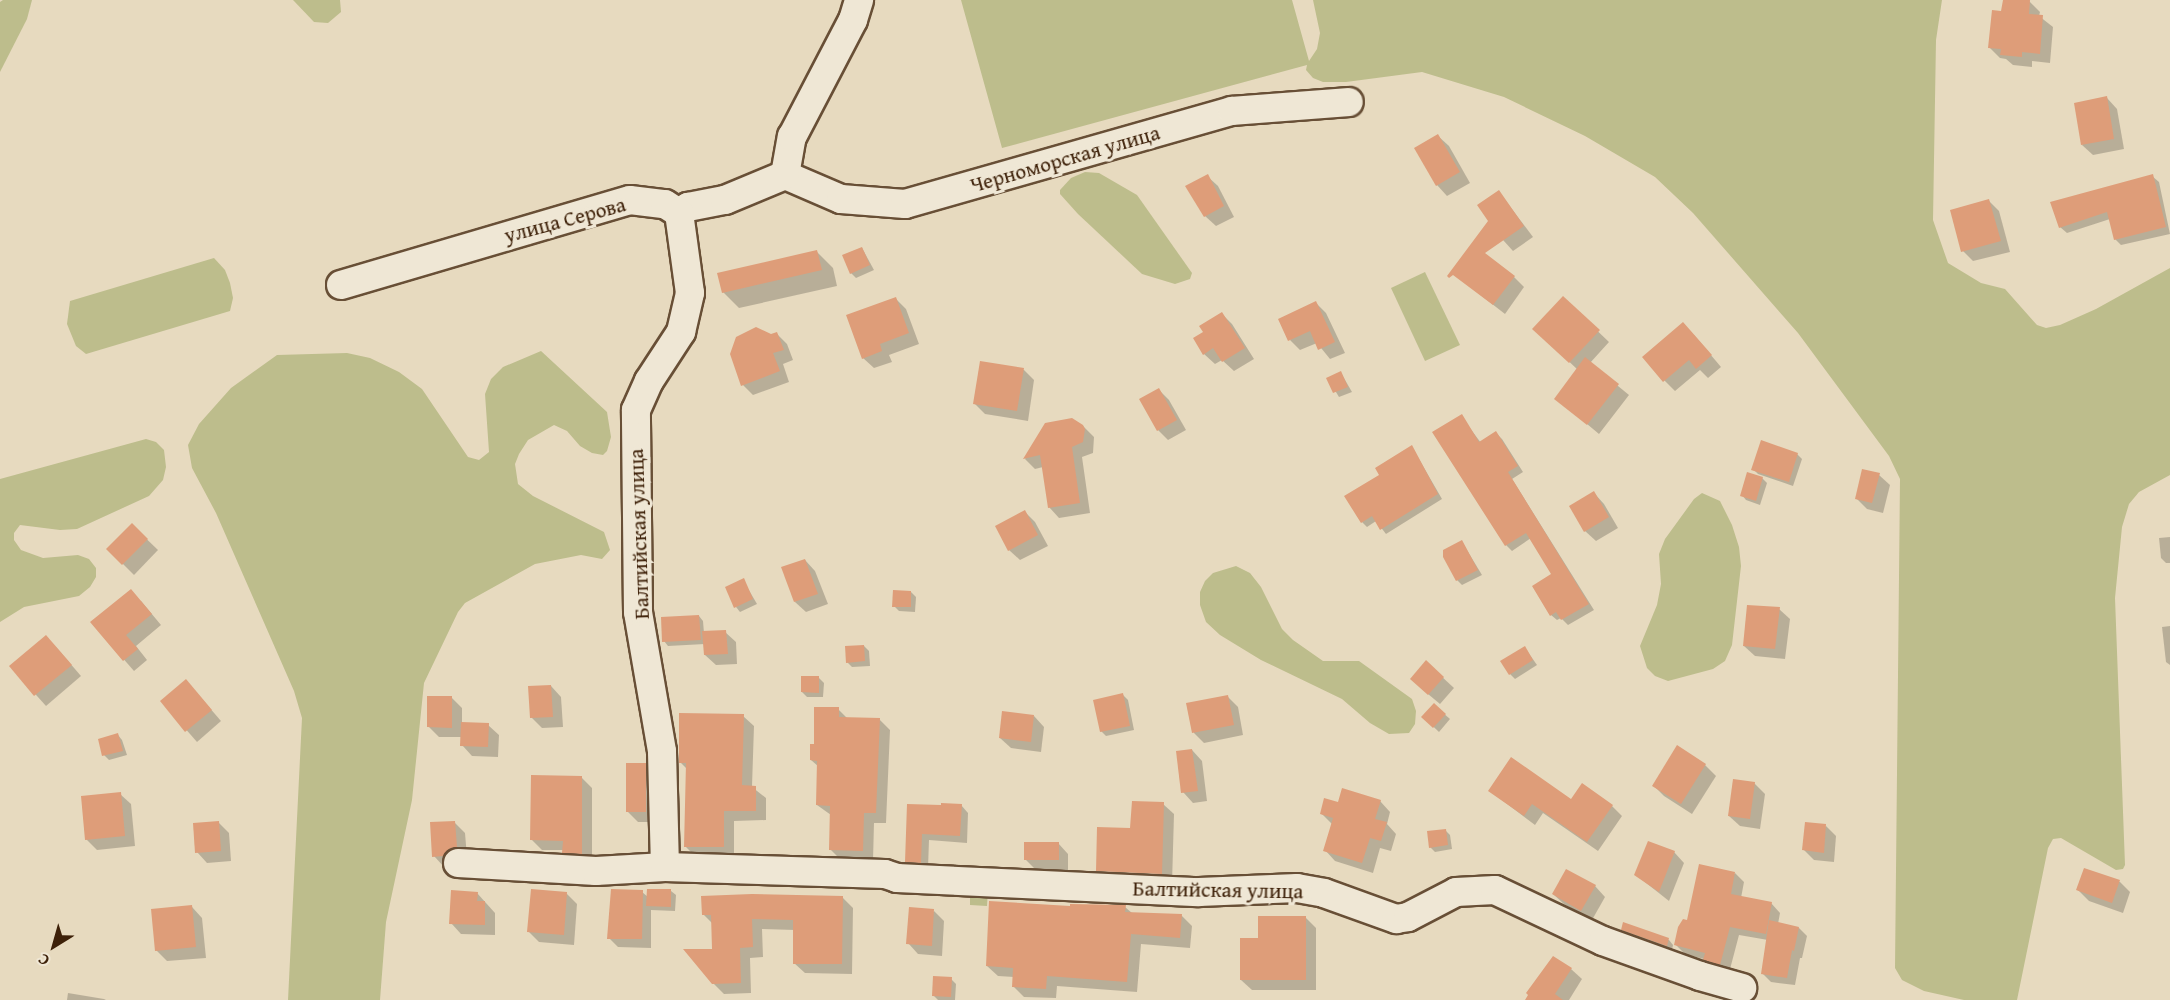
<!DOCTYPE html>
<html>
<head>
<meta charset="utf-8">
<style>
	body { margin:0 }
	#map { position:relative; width:2170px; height:1000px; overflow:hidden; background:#e7dabf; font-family:"Gentium Book Plus",serif }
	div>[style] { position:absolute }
	.green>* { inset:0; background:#bdbd8c }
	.shadow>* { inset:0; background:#0003 }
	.building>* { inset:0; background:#de9d79 }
	.roads { filter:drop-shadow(2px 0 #684f36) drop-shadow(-2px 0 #684f36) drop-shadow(0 2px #684f36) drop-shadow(0 -2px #684f36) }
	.minor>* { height:28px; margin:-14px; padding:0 14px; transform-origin:14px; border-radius:14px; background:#efe7d5 }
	span { translate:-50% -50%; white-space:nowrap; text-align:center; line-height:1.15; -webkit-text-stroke:6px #efe7d5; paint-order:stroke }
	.street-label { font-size:21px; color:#3e2109 }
	.north { position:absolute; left:24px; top:916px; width:60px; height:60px; -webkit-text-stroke:4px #efe7d5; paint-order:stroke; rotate:217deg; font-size:16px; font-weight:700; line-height:24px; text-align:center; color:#3e2109 }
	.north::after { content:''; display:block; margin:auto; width:21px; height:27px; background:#3e2109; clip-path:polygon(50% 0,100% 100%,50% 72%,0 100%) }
</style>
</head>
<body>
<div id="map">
	<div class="green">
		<div style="clip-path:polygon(3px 0,32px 0,27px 19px,0 72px,0 2px)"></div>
		<div style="clip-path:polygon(293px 0,340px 0,341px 12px,328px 23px,314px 22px)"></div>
		<div style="clip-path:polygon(961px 0,1292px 0,1309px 61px,1317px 49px,1320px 33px,1313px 0,1942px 0,1936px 40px,1933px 220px,1948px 263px,1981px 283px,2005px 289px,2037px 325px,2046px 328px,2060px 325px,2096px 309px,2170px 268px,2170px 475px,2139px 492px,2129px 504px,2122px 527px,2115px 598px,2125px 865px,2123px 869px,2116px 870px,2061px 838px,2053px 839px,2048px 848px,2017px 1000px,1964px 1000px,1924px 991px,1902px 980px,1895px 968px,1900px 479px,1889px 456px,1798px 333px,1693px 213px,1655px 177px,1585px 136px,1504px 97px,1422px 72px,1346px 82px,1323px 82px,1313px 78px,1306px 70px,1307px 65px,1002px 148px)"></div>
		<div style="clip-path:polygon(1085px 172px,1099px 173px,1137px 195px,1192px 273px,1190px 279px,1175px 284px,1142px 274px,1078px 214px,1060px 194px,1060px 190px,1071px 178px)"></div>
		<div style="clip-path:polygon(214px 258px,225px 270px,230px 283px,233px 298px,230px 311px,86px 354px,76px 346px,67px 324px,70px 301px)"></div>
		<div style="clip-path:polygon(1425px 272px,1460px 345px,1425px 361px,1391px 288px)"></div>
		<div style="clip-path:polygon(541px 351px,607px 412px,611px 437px,607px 451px,603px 455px,592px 453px,580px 446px,567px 431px,554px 425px,528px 440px,519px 454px,515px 464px,518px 484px,533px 496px,604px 532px,610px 550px,602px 559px,581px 555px,535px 564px,465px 603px,458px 612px,424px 683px,412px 800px,386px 922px,380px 1000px,288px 1000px,302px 718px,294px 691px,216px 513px,192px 468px,188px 445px,199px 424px,231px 388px,277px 355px,347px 353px,370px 358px,399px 372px,422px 389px,468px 457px,479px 460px,489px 452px,485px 394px,491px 379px,503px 367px)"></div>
		<div style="clip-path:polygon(146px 439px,156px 442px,164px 450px,166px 467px,163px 480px,149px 496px,77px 529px,60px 530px,20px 525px,14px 533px,14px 540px,21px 550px,43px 558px,78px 555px,89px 559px,96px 568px,96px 577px,90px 587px,79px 596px,24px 607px,0 622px,0 479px)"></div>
		<div style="clip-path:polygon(1702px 493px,1720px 501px,1732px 525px,1739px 547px,1741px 566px,1732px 645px,1725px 661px,1713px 669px,1668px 681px,1655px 676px,1647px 668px,1640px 646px,1657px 605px,1661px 584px,1659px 554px,1665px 539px,1694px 499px)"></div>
		<div style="clip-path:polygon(1236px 566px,1250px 573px,1261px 587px,1282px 629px,1293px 640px,1323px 661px,1359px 661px,1412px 699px,1416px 711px,1415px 724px,1409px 733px,1389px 734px,1370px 723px,1342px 699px,1261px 660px,1220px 635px,1206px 622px,1200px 605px,1200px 592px,1205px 581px,1213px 573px)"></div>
		<div style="clip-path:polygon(970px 889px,988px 890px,987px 906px,970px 905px)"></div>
	</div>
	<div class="shadow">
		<div style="clip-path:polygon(2004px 0,2029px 1px,2040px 12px,2039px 16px,2053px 27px,2050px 63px,2032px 61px,2032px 67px,2013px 65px,2006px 59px,2000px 58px,1989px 47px,2003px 13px)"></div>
		<div style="clip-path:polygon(2107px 98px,2117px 109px,2124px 149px,2093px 155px,2082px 145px)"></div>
		<div style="clip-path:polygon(1438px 136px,1449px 146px,1470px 183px,1447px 196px,1437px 185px)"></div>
		<div style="clip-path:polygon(1207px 176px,1218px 186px,1234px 217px,1216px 226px,1205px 216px)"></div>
		<div style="clip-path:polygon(2152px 176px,2159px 182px,2170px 234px,2121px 245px,2115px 239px,2110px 219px,2067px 233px,2060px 227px)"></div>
		<div style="clip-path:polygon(1499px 192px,1533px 237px,1513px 251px,1503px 240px)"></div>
		<div style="clip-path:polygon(1989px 201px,1999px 211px,2010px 252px,1973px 261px,1963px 251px)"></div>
		<div style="clip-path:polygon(862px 248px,874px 270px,856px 278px,851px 273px)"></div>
		<div style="clip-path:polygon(817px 252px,833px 268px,837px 286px,739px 308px,723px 292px)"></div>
		<div style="clip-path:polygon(1451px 272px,1514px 277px,1524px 287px,1505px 314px)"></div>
		<div style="clip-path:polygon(895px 298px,906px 309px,919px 344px,889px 355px,892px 362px,874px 368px,863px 358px)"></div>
		<div style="clip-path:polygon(1563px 298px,1609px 342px,1590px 363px,1629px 395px,1599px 434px,1556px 398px,1578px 370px,1545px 339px)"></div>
		<div style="clip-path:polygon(1316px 303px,1326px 313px,1345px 353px,1330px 359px,1317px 343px,1300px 350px,1290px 340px)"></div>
		<div style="clip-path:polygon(1222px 314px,1232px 324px,1254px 359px,1234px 371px,1222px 360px,1215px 364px,1204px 354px,1205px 332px)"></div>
		<div style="clip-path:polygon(777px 334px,787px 344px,793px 360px,783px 364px,789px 382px,753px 395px,743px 385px,771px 336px)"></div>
		<div style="clip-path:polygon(1694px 335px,1721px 367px,1708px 378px,1700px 370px,1675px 391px,1664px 380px)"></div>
		<div style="clip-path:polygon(981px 362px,1024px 370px,1034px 380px,1028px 421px,985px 414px,974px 403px)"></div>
		<div style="clip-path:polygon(1341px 373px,1352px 392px,1339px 397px,1328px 379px)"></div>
		<div style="clip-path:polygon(1159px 390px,1169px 400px,1186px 430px,1168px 440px,1158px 430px)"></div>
		<div style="clip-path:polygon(1461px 416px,1481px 443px,1496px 433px,1502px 439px,1523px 472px,1512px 479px,1594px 610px,1568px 625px,1561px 618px,1557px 620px,1551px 615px,1553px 575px,1531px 538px,1512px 551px,1506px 545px)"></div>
		<div style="clip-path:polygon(1046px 424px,1083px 426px,1094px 437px,1093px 453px,1082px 457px,1090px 513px,1059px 518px,1049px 507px,1043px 467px,1035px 469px,1025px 459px)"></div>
		<div style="clip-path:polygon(1412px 447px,1442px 499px,1386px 534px,1376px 521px,1367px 527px,1362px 522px,1381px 475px)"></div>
		<div style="clip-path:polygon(1797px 454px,1802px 459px,1793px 486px,1758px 474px,1753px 469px)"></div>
		<div style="clip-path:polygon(1879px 475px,1890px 485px,1883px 513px,1867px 509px,1856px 498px)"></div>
		<div style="clip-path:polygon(1762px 478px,1767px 483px,1760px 505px,1746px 500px,1742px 495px)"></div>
		<div style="clip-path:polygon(1594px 493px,1604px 504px,1618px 528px,1596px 541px,1585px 531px)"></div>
		<div style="clip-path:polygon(1025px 512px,1035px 522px,1048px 546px,1020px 560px,1009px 550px)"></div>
		<div style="clip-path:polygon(132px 525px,158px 550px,134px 575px,108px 549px)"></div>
		<div style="clip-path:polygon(2170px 537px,2170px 563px,2166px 563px,2161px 558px,2159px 538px)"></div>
		<div style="clip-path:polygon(1462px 542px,1482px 575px,1462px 585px,1457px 580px)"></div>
		<div style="clip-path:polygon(805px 560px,815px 571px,828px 604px,806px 612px,795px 602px)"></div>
		<div style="clip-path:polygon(743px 580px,757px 604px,740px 612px,736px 607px)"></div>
		<div style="clip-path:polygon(911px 592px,916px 597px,915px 612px,899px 611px,894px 606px)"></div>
		<div style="clip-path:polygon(141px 601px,161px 625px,136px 646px,147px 660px,134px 671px,92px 623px)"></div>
		<div style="clip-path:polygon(1779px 609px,1790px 619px,1785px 659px,1755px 656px,1744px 646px)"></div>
		<div style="clip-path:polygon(699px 616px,703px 621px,704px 633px,725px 632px,736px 642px,737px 664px,716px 665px,705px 655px,705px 644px,668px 646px,664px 641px)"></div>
		<div style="clip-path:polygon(2170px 626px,2170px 665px,2166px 662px,2162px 627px)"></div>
		<div style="clip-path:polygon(864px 646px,869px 651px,870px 666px,852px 667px,847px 662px)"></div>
		<div style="clip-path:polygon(56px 647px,81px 676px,46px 706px,11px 667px)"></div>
		<div style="clip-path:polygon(1525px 648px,1537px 665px,1515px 679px,1510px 674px)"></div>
		<div style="clip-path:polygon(1426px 662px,1454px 688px,1440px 704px,1422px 689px)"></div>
		<div style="clip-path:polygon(819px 678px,824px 683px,823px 697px,807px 697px,802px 692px)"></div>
		<div style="clip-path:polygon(551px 686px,561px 697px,563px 727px,542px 728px,531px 717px)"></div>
		<div style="clip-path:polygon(196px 692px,221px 721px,197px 742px,162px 702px)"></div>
		<div style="clip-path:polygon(1123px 695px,1128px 700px,1134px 730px,1106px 736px,1101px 731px)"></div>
		<div style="clip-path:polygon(1227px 696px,1238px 707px,1243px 735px,1204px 743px,1194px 733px,1188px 705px)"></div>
		<div style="clip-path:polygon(451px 697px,462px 708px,462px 723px,488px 725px,499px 735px,498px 757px,472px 756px,462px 745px,462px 737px,439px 737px,429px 727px)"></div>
		<div style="clip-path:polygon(1434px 705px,1450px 719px,1439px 732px,1423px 717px)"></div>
		<div style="clip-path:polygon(838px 709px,848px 719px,879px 719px,890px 730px,886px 823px,874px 823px,873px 861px,841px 860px,830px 849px,831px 815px,817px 805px,819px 767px,811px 760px,815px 746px)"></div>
		<div style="clip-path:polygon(743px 716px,754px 726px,752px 787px,766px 798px,766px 820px,734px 821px,734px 857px,696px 857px,685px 846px,688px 770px,680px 762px)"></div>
		<div style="clip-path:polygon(1034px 716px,1044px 727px,1041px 752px,1011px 748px,1000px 738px)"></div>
		<div style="clip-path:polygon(118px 735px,122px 740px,127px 755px,109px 760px,104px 755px)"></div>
		<div style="clip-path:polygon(1192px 750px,1202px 761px,1207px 801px,1193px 803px,1183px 792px)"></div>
		<div style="clip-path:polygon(645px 765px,656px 775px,656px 822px,638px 822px,627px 811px)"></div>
		<div style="clip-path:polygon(1705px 765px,1716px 776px,1692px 814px,1664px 796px,1654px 786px)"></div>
		<div style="clip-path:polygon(582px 778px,592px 788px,592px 863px,575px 862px,564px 850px,542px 850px,532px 840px)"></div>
		<div style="clip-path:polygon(1754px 783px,1765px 794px,1760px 829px,1740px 826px,1729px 816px)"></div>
		<div style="clip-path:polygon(1490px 791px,1612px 806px,1622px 816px,1598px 851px,1543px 813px,1535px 825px)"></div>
		<div style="clip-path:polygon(120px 794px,131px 804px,135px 846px,97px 850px,86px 839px)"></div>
		<div style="clip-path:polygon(1380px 801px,1390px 812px,1387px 824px,1396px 834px,1391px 851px,1380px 848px,1373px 873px,1335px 861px,1325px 850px,1333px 825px,1321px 813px,1339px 804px)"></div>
		<div style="clip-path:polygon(1163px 804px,1174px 814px,1172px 884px,1108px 881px,1097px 870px,1132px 830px)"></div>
		<div style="clip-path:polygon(909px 805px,961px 805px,968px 813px,967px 843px,929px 840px,928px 869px,914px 869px,906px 861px)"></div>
		<div style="clip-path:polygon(218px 822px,229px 833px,231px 861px,207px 863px,197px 852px)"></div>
		<div style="clip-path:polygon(454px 822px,465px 833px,467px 857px,454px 866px,444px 867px,434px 856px)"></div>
		<div style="clip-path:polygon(1826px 826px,1836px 836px,1834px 862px,1814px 860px,1804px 850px)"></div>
		<div style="clip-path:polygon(1445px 830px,1450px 835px,1452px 849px,1435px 852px,1430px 847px)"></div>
		<div style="clip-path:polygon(1058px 843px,1068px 854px,1068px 870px,1036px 870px,1026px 860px)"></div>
		<div style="clip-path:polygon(1674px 852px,1684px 863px,1669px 901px,1636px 875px)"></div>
		<div style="clip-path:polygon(2085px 869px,2120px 882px,2130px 892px,2123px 913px,2089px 901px,2078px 890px)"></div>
		<div style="clip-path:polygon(1735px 873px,1744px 882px,1741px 898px,1771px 903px,1780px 913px,1778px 924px,1799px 928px,1807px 936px,1802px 958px,1800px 958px,1795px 985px,1771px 982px,1763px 974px,1768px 940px,1739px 935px,1729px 973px,1714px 968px,1704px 959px,1685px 954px,1676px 945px,1689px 922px)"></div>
		<div style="clip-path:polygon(1595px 886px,1605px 897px,1592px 920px,1564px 904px,1553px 894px)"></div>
		<div style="clip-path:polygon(671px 891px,676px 895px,675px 911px,651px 910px,651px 948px,618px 947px,609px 938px,609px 913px,642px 892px,648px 897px)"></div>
		<div style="clip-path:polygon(477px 893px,495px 913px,495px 935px,461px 934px,451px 923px)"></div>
		<div style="clip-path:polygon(566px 893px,577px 904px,574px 945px,539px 942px,529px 932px)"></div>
		<div style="clip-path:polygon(843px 898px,853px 908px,852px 974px,805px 973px,794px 963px,795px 930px,762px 929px,763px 957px,750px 958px,751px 993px,724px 994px,713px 983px,713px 924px,703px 914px)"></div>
		<div style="clip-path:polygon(192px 907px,202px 918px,206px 958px,167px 961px,156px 950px)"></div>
		<div style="clip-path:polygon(1125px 907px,1132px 913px,1181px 915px,1192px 926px,1190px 948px,1141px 944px,1137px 992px,1057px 986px,1056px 998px,1024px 997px,1013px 986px,1014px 977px,998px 976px,987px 966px,1071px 908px)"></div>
		<div style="clip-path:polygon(934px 911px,944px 921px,942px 956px,918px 954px,908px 943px)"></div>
		<div style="clip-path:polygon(1306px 918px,1316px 928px,1316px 990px,1252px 990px,1241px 980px,1259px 940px)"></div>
		<div style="clip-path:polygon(1622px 929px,1669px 940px,1673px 945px,1672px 950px,1627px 934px)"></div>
		<div style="clip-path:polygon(1571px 969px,1582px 979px,1569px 1000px,1534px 1000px)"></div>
		<div style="clip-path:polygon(951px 979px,956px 984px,955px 1000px,938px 1000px,933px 995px)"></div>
		<div style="clip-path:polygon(68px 993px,104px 999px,106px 1000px,67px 1000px)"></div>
	</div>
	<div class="building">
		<div style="clip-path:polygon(2003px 0,2030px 0,2029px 14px,2043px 15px,2040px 54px,2022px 52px,2022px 57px,2000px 55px,2001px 49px,1988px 48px,1992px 10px,2001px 11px)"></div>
		<div style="clip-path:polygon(2107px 96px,2114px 139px,2081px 145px,2074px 103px)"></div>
		<div style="clip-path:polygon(1438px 134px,1460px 172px,1436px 186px,1414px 148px)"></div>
		<div style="clip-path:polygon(1208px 174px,1224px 206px,1204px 217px,1185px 186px)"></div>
		<div style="clip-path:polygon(2153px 174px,2166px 227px,2114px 240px,2107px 212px,2059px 228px,2050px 202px)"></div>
		<div style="clip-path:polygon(1499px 190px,1524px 226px,1485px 253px,1515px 276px,1493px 305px,1453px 275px,1449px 278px,1447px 276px,1488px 221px,1477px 205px)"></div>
		<div style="clip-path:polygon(1989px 199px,2001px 241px,1961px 252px,1950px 210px)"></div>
		<div style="clip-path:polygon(862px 247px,870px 265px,850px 274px,842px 255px)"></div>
		<div style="clip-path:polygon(817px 250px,822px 270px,722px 293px,717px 273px)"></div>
		<div style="clip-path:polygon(1563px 296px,1600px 330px,1569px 363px,1532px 329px)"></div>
		<div style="clip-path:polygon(896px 297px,909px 333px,880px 344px,882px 351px,862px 359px,846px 315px)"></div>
		<div style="clip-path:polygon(1316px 301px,1335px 342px,1318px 350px,1310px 331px,1288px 341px,1278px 319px)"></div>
		<div style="clip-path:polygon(1222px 312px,1245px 348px,1222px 362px,1213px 348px,1203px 355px,1193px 338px,1203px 332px,1199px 326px)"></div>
		<div style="clip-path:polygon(1683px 322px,1712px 355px,1696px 369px,1689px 360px,1663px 382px,1642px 357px)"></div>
		<div style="clip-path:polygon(756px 327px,771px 334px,777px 332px,784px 350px,773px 353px,780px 371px,741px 386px,730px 354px,736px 337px)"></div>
		<div style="clip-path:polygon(1585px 357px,1619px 384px,1587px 425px,1554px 399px)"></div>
		<div style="clip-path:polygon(980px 361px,1024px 368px,1017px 411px,973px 404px)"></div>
		<div style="clip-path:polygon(1341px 371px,1348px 387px,1333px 393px,1326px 378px)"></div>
		<div style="clip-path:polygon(1159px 388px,1177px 420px,1157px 431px,1139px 399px)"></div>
		<div style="clip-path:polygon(1462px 414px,1479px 442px,1496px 431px,1518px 466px,1508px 472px,1589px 604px,1561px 620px,1556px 612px,1550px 616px,1532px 586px,1551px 574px,1526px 533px,1505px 546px,1432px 432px)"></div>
		<div style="clip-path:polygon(1072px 418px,1083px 425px,1085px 429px,1083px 442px,1072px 447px,1080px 503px,1048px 508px,1040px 455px,1023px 459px,1045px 423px)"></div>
		<div style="clip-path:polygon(1761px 440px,1798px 453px,1789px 482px,1751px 470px)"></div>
		<div style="clip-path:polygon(1412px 445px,1438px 494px,1380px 530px,1372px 516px,1361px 523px,1344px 496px,1379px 475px,1375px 468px)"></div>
		<div style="clip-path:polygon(1862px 469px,1880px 473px,1872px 503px,1855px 499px)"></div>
		<div style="clip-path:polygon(1747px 472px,1763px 477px,1756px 501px,1740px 496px)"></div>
		<div style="clip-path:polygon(1594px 491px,1609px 517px,1584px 532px,1569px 506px)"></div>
		<div style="clip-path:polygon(1025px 510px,1038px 535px,1008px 551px,995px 526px)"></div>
		<div style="clip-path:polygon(132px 523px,148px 539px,122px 565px,106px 549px)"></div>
		<div style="clip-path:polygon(1462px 540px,1478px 570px,1456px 581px,1443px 557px,1443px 550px)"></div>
		<div style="clip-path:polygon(805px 559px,818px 594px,794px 602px,781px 567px)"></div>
		<div style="clip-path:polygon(744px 578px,753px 599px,734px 608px,725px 587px)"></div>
		<div style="clip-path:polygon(131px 589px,152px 614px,126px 635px,138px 649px,123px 661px,90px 622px)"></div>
		<div style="clip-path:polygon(893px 590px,911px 591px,911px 607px,892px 607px)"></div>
		<div style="clip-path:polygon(1747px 605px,1780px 607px,1775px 649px,1743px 646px)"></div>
		<div style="clip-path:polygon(699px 615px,701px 640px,662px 642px,661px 617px)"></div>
		<div style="clip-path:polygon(726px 630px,728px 654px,704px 655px,702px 631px)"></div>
		<div style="clip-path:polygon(46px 635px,72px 665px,34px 696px,9px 666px)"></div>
		<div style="clip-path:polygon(864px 645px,865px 661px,846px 663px,845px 646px)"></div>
		<div style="clip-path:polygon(1525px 646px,1533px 660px,1509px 675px,1500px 661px)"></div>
		<div style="clip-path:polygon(1426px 660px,1444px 677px,1428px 695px,1410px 679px)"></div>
		<div style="clip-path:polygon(801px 676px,819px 676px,819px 693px,801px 692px)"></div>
		<div style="clip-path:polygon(186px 679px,212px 710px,185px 732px,160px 701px)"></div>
		<div style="clip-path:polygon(551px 685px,553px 717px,530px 718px,528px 686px)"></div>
		<div style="clip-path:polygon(1123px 693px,1130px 726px,1100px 732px,1093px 700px)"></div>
		<div style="clip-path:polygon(1228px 695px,1234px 725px,1192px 733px,1186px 703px)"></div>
		<div style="clip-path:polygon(427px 696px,452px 696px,452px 728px,427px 727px)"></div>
		<div style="clip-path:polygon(1434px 703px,1446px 714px,1433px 728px,1421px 717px)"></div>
		<div style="clip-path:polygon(814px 707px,839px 707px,839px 717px,880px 718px,876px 813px,864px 813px,863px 851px,829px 850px,830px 806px,816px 805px,817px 761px,810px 760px,810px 744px,814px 744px)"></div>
		<div style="clip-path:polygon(1002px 711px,1034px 715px,1031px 742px,999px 738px)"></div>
		<div style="clip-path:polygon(679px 713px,744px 714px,742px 785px,756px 786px,756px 811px,724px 811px,724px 847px,684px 847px,686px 763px,679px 763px)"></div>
		<div style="clip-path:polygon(461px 722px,489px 723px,488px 747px,460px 746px)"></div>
		<div style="clip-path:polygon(118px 733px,123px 751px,102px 756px,98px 739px)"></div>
		<div style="clip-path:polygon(1677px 745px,1706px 764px,1681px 804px,1652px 786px)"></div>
		<div style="clip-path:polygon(1192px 749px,1198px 791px,1181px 793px,1176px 751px)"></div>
		<div style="clip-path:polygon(1511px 757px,1571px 799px,1582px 783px,1613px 805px,1587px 842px,1532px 804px,1524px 816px,1488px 791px)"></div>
		<div style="clip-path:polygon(626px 763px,646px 763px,646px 812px,626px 812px)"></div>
		<div style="clip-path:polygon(531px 775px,582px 776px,582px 854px,562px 853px,563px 841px,530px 840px)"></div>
		<div style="clip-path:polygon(1733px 779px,1755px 782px,1750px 819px,1728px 816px)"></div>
		<div style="clip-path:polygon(1342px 788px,1381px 800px,1375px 819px,1387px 822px,1381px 841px,1370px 838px,1362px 863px,1323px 851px,1333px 818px,1320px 814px,1324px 798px,1338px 802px)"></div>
		<div style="clip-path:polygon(121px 792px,125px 836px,85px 840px,81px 796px)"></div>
		<div style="clip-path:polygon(1132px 801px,1164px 802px,1162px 874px,1096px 871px,1097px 827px,1130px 828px)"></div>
		<div style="clip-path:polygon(941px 803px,962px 804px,960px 836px,922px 834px,921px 863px,905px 862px,907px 804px,941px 805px)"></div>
		<div style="clip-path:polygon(219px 821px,221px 851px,195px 853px,193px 823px)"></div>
		<div style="clip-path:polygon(455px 821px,457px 847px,450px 849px,443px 856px,432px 857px,430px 822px)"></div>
		<div style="clip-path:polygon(1805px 822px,1826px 824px,1824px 853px,1802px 850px)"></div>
		<div style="clip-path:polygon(1446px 829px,1448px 845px,1429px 848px,1427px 831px)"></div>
		<div style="clip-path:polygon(1648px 841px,1675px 851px,1659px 892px,1634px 875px)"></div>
		<div style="clip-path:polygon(1024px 842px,1059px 842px,1059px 860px,1024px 860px)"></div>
		<div style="clip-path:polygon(1699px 864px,1735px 872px,1731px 894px,1772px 902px,1766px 934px,1730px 927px,1720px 965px,1703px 960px,1705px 953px,1674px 945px,1678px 927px,1683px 919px,1687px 920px)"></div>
		<div style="clip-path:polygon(2084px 868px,2120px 880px,2112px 903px,2076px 890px)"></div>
		<div style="clip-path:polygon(1566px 869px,1596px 885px,1581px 911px,1552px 894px)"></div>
		<div style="clip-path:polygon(531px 889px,567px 892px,564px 935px,527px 932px)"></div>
		<div style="clip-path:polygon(611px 889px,643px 890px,642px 939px,607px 939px)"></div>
		<div style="clip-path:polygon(647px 889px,671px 889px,671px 907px,646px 906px)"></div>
		<div style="clip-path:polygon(451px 890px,478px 892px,477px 901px,485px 901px,485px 925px,449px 924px)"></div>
		<div style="clip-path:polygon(752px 894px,843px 896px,842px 964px,793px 964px,793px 920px,752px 919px,753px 947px,740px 948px,741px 983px,712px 984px,683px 949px,712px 949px,711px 915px,702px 915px,701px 896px)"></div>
		<div style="clip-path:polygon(989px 901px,1070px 906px,1070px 904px,1126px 905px,1125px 912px,1182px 914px,1180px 938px,1131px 934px,1127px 982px,1047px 976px,1046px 989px,1012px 987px,1013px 968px,986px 966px)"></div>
		<div style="clip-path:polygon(192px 905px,196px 947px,155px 951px,151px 909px)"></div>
		<div style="clip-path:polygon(909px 907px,934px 909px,932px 946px,906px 944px)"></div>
		<div style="clip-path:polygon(1258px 916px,1306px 916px,1306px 980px,1240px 980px,1240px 938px,1258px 938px)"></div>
		<div style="clip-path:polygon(1769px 920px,1799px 927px,1794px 951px,1792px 950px,1787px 978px,1761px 974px)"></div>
		<div style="clip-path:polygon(1623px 922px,1669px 938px,1667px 946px,1621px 930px)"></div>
		<div style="clip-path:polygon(1553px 956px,1572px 968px,1555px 994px,1563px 1000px,1525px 1000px,1528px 995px,1526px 993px)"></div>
		<div style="clip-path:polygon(933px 976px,952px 977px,951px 997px,932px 996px)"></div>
	</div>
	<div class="roads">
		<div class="minor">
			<div style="left:785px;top:175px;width:61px;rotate:23.2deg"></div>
			<div style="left:841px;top:199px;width:64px;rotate:4.5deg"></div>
			<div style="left:905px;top:204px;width:340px;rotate:-15.9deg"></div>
			<div style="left:1232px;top:111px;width:117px;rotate:-4.4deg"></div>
			<div style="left:785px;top:175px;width:39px;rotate:-80deg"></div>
			<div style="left:792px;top:137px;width:132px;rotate:-62.5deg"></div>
			<div style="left:853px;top:20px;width:21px;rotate:-73deg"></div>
			<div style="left:679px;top:213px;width:11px;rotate:-34deg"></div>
			<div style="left:688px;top:207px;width:38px;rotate:-11deg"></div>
			<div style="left:725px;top:200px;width:65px;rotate:-22.6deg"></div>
			<div style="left:341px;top:285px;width:301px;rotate:-16.4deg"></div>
			<div style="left:630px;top:200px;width:35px;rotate:7deg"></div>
			<div style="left:665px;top:204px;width:17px;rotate:33deg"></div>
			<div style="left:458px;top:863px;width:138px;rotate:3.3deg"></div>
			<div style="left:596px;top:871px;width:69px;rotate:-3.3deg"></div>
			<div style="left:665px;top:867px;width:220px;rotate:1.8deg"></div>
			<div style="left:885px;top:874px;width:13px;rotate:18deg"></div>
			<div style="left:897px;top:878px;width:302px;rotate:2.7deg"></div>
			<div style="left:1199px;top:892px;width:98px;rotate:-2.3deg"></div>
			<div style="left:1297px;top:888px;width:27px;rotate:10deg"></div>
			<div style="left:1324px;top:893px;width:77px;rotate:19.9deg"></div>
			<div style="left:1396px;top:919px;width:12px;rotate:-9deg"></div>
			<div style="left:1408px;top:917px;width:54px;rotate:-27.5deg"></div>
			<div style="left:1456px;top:892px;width:39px;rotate:-3deg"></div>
			<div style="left:1495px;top:890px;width:119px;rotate:25.3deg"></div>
			<div style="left:1603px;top:941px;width:103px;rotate:19.8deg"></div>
			<div style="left:1700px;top:976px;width:44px;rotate:15.9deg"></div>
			<div style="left:665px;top:867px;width:116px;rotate:-91.5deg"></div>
			<div style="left:662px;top:751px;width:141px;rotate:-99.8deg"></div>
			<div style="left:638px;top:612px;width:202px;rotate:-90.6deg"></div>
			<div style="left:636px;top:410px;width:32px;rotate:-66deg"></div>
			<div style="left:649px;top:381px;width:59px;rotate:-56.9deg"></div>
			<div style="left:681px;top:332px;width:40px;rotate:-77deg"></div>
			<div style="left:690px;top:293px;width:81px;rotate:-97.8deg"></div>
		</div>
	</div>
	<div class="street-label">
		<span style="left:1065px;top:159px;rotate:-16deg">Черноморская улица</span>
		<span style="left:565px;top:220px;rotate:-15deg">улица Серова</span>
		<span style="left:639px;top:534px;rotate:-92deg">Балтийская улица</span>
		<span style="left:1218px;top:890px;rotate:1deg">Балтийская улица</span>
	</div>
	<div class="north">С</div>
</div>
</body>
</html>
